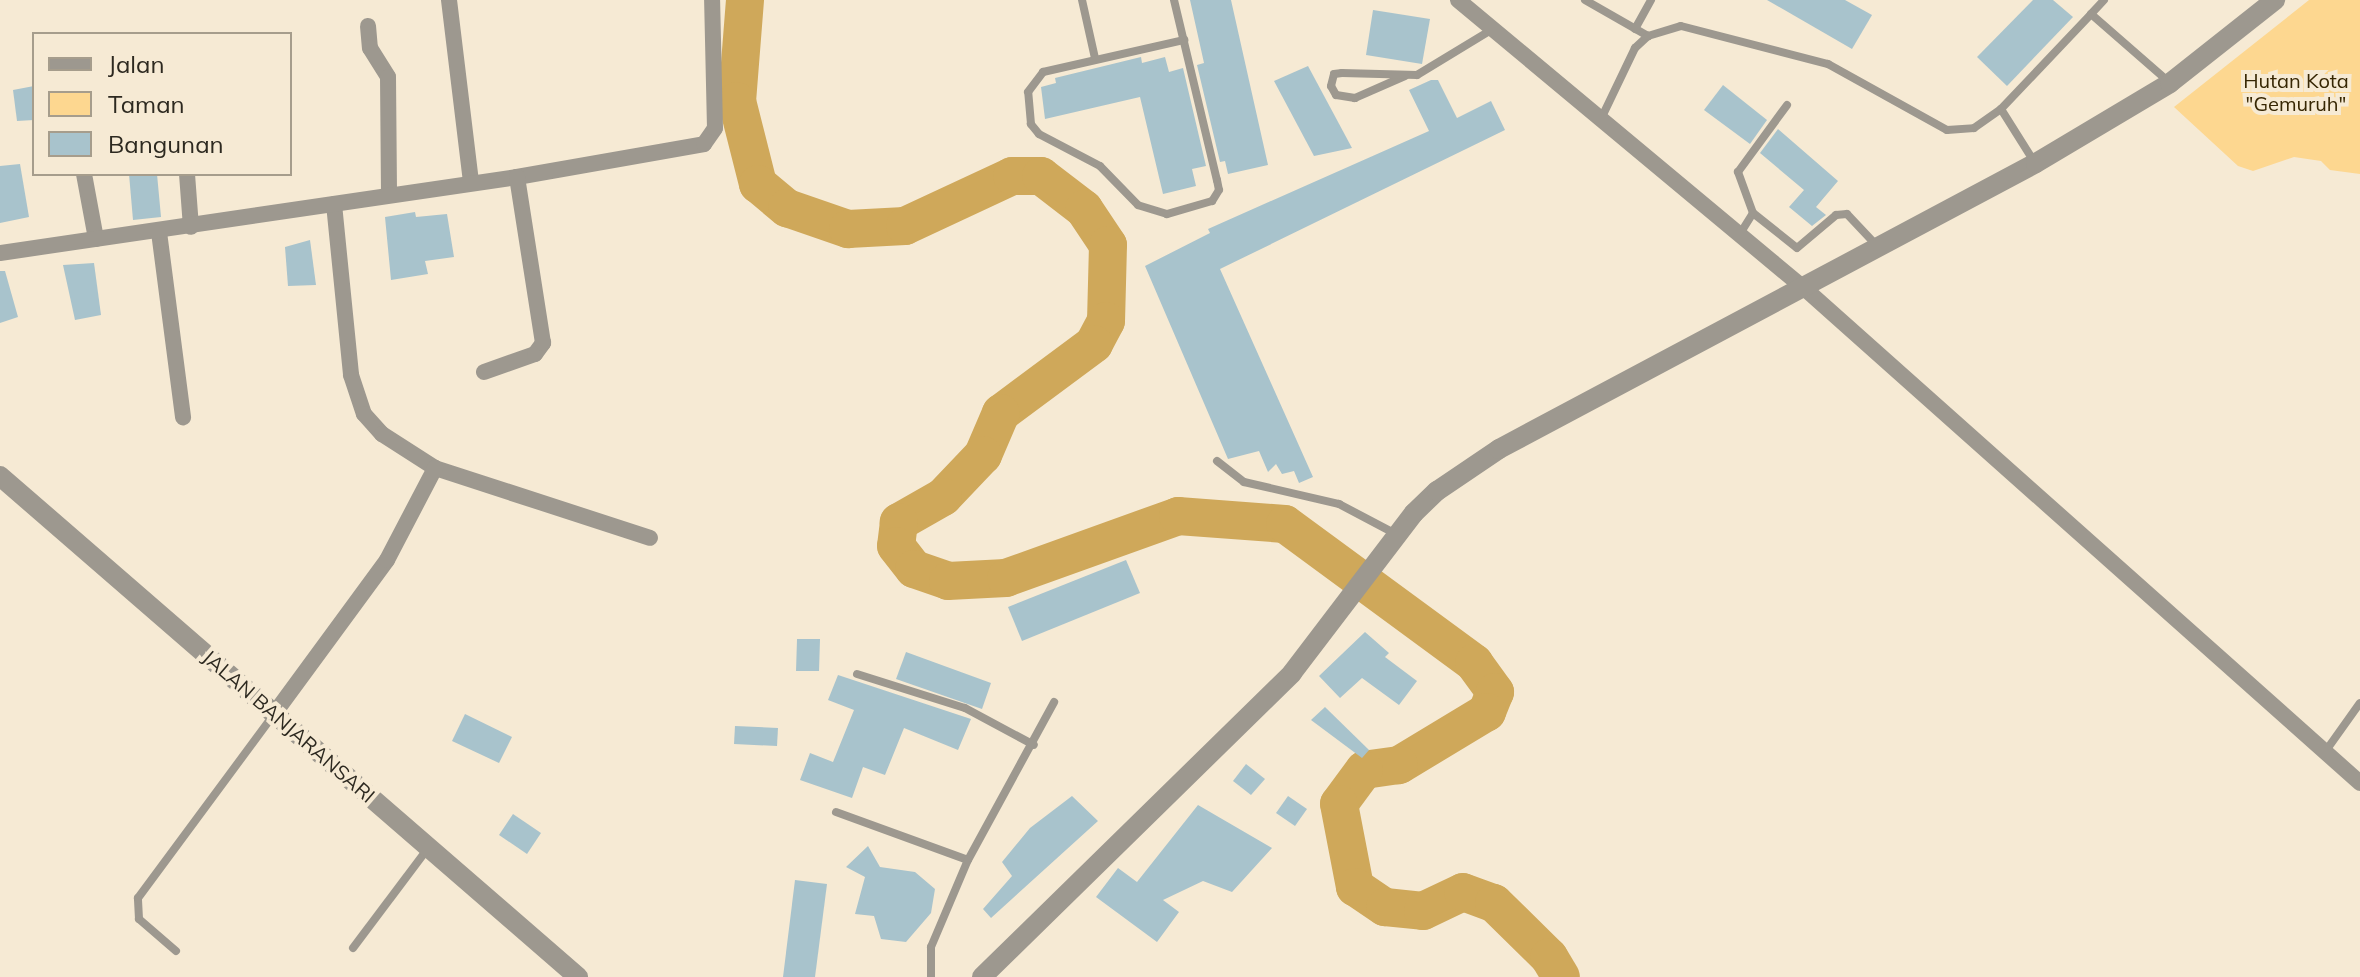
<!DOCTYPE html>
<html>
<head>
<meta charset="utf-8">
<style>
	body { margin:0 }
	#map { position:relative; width:2360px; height:977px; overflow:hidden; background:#f6ead4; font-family:Mulish,sans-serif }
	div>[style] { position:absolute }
	.green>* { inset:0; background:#fdd790 }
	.river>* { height:38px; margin:-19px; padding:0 19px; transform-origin:19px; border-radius:19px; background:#cfa85a }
	.building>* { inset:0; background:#a8c3cc }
	.service>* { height:8px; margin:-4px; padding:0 4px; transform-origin:4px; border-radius:4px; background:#9d988f }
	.minor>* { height:16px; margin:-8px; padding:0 8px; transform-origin:8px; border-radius:8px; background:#9d988f }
	.tertiary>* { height:20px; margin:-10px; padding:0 10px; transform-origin:10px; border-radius:10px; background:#9d988f }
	span { translate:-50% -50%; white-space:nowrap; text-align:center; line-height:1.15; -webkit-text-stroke:8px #f6ead4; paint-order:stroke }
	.park-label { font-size:20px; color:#362603 }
	.street-label { font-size:20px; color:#2d2920 }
	.legend { position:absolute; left:32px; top:32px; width:260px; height:144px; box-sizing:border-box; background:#f6ead4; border:2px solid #a69d8c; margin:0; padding:10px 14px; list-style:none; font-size:24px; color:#2d2920 }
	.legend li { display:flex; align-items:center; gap:16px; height:40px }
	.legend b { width:40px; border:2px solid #a69d8c }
</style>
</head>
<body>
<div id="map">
	<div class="green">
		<div style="clip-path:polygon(2309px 0,2360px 0,2360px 174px,2330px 170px,2321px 161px,2294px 157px,2253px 171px,2238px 166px,2174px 107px)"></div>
	</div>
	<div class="river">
		<div style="left:745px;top:0;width:101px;rotate:94.5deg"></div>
		<div style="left:737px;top:101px;width:86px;rotate:75.8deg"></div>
		<div style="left:758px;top:184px;width:38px;rotate:40deg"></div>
		<div style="left:787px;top:208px;width:65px;rotate:19deg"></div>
		<div style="left:848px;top:229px;width:57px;rotate:-3deg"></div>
		<div style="left:905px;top:226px;width:118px;rotate:-25deg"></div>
		<div style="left:1012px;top:176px;width:29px"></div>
		<div style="left:1041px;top:176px;width:54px;rotate:37.5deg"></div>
		<div style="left:1084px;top:209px;width:43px;rotate:56.3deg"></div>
		<div style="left:1108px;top:245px;width:76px;rotate:91.5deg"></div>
		<div style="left:1106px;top:321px;width:26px;rotate:118deg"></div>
		<div style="left:1094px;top:344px;width:116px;rotate:143.4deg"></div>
		<div style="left:1001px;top:413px;width:46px;rotate:113.2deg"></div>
		<div style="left:983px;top:455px;width:58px;rotate:133.6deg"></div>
		<div style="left:943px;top:497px;width:51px;rotate:150.4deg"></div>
		<div style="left:899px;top:522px;width:24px;rotate:97deg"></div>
		<div style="left:896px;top:546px;width:29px;rotate:52deg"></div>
		<div style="left:914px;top:569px;width:36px;rotate:19deg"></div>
		<div style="left:948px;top:581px;width:58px;rotate:-3deg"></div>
		<div style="left:1006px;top:578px;width:183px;rotate:-19.8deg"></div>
		<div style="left:1178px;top:516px;width:107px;rotate:4.3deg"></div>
		<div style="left:1285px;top:524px;width:235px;rotate:36.3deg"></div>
		<div style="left:1474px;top:663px;width:36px;rotate:54deg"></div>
		<div style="left:1495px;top:692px;width:22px;rotate:112deg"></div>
		<div style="left:1487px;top:712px;width:103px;rotate:148.9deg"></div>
		<div style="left:1399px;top:765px;width:35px;rotate:172deg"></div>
		<div style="left:1364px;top:770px;width:42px;rotate:126.3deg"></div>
		<div style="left:1339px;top:804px;width:85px;rotate:79.1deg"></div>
		<div style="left:1355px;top:887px;width:36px;rotate:34deg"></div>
		<div style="left:1385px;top:907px;width:38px;rotate:6deg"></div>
		<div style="left:1423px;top:911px;width:44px;rotate:-25.4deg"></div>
		<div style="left:1463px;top:892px;width:33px;rotate:20deg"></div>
		<div style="left:1494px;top:903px;width:77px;rotate:44.5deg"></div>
		<div style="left:1549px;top:957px;width:23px;rotate:59deg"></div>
	</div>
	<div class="building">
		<div style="clip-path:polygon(1190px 0,1231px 0,1268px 165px,1228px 174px,1225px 161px,1220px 162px,1197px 65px,1204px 63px)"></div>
		<div style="clip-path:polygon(1767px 0,1845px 0,1872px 15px,1852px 49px)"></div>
		<div style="clip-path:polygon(2033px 0,2053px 0,2073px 17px,2007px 86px,1977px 57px)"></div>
		<div style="clip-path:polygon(1373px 10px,1430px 19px,1422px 64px,1366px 55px)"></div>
		<div style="clip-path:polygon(1141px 57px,1142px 63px,1165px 57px,1169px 72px,1183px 68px,1206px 166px,1192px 169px,1196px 186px,1163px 194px,1140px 97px,1045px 119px,1041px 87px,1056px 83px,1055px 78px)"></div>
		<div style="clip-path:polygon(1308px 66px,1352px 148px,1314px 156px,1274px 81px)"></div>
		<div style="clip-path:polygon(1431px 80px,1438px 80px,1457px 118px,1491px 101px,1505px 130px,1220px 269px,1313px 477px,1299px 483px,1294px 471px,1282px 474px,1276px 464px,1268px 472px,1259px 451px,1228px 459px,1145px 266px,1210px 233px,1208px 229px,1429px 131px,1409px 90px)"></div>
		<div style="clip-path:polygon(1723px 85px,1767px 120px,1750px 144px,1704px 110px)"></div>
		<div style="clip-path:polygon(34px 86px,34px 120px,17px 121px,13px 90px)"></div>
		<div style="clip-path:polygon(1778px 129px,1838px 181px,1816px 207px,1826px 215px,1812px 226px,1789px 207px,1804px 190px,1760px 153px)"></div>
		<div style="clip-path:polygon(20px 164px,29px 217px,0 223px,0 166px)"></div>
		<div style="clip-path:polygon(129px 174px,157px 174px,161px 217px,133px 220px)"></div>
		<div style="clip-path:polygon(415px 212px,416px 217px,447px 214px,454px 257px,425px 261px,428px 274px,391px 280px,385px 217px)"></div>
		<div style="clip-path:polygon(310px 240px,316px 285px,288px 286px,285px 247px)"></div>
		<div style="clip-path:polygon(94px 263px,101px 315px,75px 320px,63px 265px)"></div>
		<div style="clip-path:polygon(0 271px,5px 271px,18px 317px,0 323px)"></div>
		<div style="clip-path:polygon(1126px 560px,1140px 593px,1022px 641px,1008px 607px)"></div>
		<div style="clip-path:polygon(1365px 632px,1389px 653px,1385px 657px,1417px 681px,1399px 705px,1362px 678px,1340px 698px,1319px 676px)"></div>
		<div style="clip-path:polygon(797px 639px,820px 639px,819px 671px,796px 671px)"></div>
		<div style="clip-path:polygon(906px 652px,991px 683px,982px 709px,896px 679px)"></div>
		<div style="clip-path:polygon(838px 675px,971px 719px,958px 750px,904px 728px,885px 775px,863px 767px,852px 798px,800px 780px,810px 753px,833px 762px,854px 710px,828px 700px)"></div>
		<div style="clip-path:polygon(1325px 707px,1369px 750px,1362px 758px,1311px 720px)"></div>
		<div style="clip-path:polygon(465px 714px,512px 737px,499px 763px,452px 741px)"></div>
		<div style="clip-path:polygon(735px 726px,778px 728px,777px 746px,734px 744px)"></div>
		<div style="clip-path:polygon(1246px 764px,1265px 779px,1251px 795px,1233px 781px)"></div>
		<div style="clip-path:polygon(1072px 796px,1098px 821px,991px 918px,983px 909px,1012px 876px,1002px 862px,1030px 828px)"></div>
		<div style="clip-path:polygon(1288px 796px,1307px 809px,1295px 826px,1276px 813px)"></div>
		<div style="clip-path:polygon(1198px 805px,1272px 848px,1232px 892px,1203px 881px,1163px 900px,1179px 912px,1157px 942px,1096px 897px,1118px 868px,1137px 882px)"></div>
		<div style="clip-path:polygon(513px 814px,541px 833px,527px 854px,499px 835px)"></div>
		<div style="clip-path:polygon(868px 846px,880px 867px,915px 872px,935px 889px,931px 913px,906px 942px,881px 939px,874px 916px,855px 914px,865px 877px,846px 867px)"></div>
		<div style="clip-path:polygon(795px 880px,827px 884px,815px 977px,783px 977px)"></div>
	</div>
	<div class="service">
		<div style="left:1082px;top:0;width:59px;rotate:77.4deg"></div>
		<div style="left:1174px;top:0;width:185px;rotate:76.6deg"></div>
		<div style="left:1217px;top:180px;width:10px;rotate:79deg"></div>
		<div style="left:1219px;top:190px;width:13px;rotate:122deg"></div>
		<div style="left:1212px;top:201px;width:47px;rotate:163.9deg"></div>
		<div style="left:1167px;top:214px;width:30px;rotate:-163deg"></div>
		<div style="left:1138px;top:205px;width:54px;rotate:-134.3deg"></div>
		<div style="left:1100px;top:166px;width:69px;rotate:-152.3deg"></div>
		<div style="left:1039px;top:134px;width:13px;rotate:-129deg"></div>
		<div style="left:1031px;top:124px;width:32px;rotate:-95deg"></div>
		<div style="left:1028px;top:92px;width:25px;rotate:-53deg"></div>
		<div style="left:1043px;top:72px;width:145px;rotate:-12.8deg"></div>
		<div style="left:1585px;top:0;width:73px;rotate:29.7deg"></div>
		<div style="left:2091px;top:14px;width:19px;rotate:-47deg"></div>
		<div style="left:1635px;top:29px;width:33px;rotate:-61deg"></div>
		<div style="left:1405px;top:76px;width:55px;rotate:156.3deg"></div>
		<div style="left:1355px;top:98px;width:19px;rotate:-171deg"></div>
		<div style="left:1336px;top:95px;width:10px;rotate:-119deg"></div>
		<div style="left:1331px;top:86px;width:12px;rotate:-76deg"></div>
		<div style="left:1334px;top:74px;width:8px;rotate:-7deg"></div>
		<div style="left:1342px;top:73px;width:75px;rotate:1.5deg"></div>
		<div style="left:1417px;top:75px;width:87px;rotate:-31.3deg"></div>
		<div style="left:1600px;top:121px;width:81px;rotate:-64.4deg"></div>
		<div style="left:1635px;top:48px;width:18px;rotate:-43deg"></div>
		<div style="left:1648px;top:36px;width:34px;rotate:-17deg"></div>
		<div style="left:1681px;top:26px;width:152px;rotate:14.5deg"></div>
		<div style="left:1828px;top:64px;width:136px;rotate:29deg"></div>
		<div style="left:1947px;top:130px;width:27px;rotate:-4deg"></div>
		<div style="left:1974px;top:128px;width:33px;rotate:-35deg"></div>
		<div style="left:2035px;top:163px;width:64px;rotate:-122.2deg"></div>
		<div style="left:2001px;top:109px;width:131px;rotate:-46.5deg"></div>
		<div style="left:2091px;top:14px;width:105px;rotate:41.1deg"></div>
		<div style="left:1753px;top:213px;width:56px;rotate:38.5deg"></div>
		<div style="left:1797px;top:248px;width:51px;rotate:-40.2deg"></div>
		<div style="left:1836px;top:215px;width:11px;rotate:-5deg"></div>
		<div style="left:1847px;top:214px;width:44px;rotate:46.8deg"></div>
		<div style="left:1738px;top:237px;width:28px;rotate:-58deg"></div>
		<div style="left:1753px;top:213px;width:44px;rotate:-110.1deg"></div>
		<div style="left:1738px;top:172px;width:83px;rotate:-53.8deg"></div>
		<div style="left:1217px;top:461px;width:34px;rotate:38deg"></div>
		<div style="left:1244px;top:482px;width:98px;rotate:13deg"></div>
		<div style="left:1339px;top:504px;width:64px;rotate:27.8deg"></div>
		<div style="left:857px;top:674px;width:113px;rotate:17.5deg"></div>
		<div style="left:965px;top:708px;width:78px;rotate:28.2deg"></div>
		<div style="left:2325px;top:752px;width:60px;rotate:-54.5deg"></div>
		<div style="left:836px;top:812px;width:140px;rotate:20deg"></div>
		<div style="left:353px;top:948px;width:125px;rotate:-53.1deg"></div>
		<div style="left:176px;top:951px;width:49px;rotate:-139.1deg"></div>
		<div style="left:139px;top:919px;width:21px;rotate:-93deg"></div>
		<div style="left:138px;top:898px;width:229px;rotate:-53.5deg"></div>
		<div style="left:931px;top:977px;width:30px;rotate:-90deg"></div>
		<div style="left:931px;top:947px;width:95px;rotate:-67deg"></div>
		<div style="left:968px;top:860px;width:180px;rotate:-61.4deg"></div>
	</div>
	<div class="minor">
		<div style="left:449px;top:0;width:184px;rotate:83.1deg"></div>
		<div style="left:1458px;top:0;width:449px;rotate:39.8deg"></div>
		<div style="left:1803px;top:287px;width:746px;rotate:41.68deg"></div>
		<div style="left:368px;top:26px;width:22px;rotate:85deg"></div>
		<div style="left:370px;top:48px;width:34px;rotate:58deg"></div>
		<div style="left:388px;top:77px;width:118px;rotate:89.5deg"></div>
		<div style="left:84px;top:174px;width:66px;rotate:79.5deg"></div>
		<div style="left:187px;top:174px;width:53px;rotate:85.7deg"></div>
		<div style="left:334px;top:204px;width:172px;rotate:84.3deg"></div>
		<div style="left:351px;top:375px;width:41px;rotate:71.6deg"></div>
		<div style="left:364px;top:414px;width:27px;rotate:48deg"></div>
		<div style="left:382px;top:434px;width:63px;rotate:32.7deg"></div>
		<div style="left:435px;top:468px;width:226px;rotate:18deg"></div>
		<div style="left:159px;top:232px;width:187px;rotate:82.6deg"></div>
		<div style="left:0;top:253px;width:523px;rotate:-8.36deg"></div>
		<div style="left:517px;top:177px;width:190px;rotate:-10deg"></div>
		<div style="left:704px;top:144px;width:19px;rotate:-55deg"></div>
		<div style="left:715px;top:128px;width:128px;rotate:-91.3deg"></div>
		<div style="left:484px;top:372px;width:54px;rotate:-19.4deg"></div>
		<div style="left:535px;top:354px;width:14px;rotate:-54deg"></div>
		<div style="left:543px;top:343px;width:168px;rotate:-98.9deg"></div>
		<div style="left:274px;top:714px;width:191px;rotate:-53.7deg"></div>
		<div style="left:387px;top:560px;width:104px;rotate:-62.4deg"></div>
	</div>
	<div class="tertiary">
		<div style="left:0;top:476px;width:765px;rotate:40.92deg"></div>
		<div style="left:982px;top:977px;width:434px;rotate:-44.4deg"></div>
		<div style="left:1292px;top:673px;width:201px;rotate:-52.7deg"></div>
		<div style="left:1414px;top:513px;width:32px;rotate:-44deg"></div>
		<div style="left:1437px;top:491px;width:75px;rotate:-34.1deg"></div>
		<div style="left:1499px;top:449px;width:608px;rotate:-28.04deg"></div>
		<div style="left:2036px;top:163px;width:156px;rotate:-30.8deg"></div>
		<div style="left:2170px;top:83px;width:134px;rotate:-38.3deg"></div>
	</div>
	<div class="park-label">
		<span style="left:2296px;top:92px">Hutan Kota<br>"Gemuruh"</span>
	</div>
	<div class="street-label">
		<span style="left:289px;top:726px;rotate:41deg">JALAN BANJARANSARI</span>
	</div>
	<ul class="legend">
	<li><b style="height:10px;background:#9d988f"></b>Jalan</li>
	<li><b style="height:22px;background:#fdd790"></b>Taman</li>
	<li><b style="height:22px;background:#a8c3cc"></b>Bangunan</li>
	</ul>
</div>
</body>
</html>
